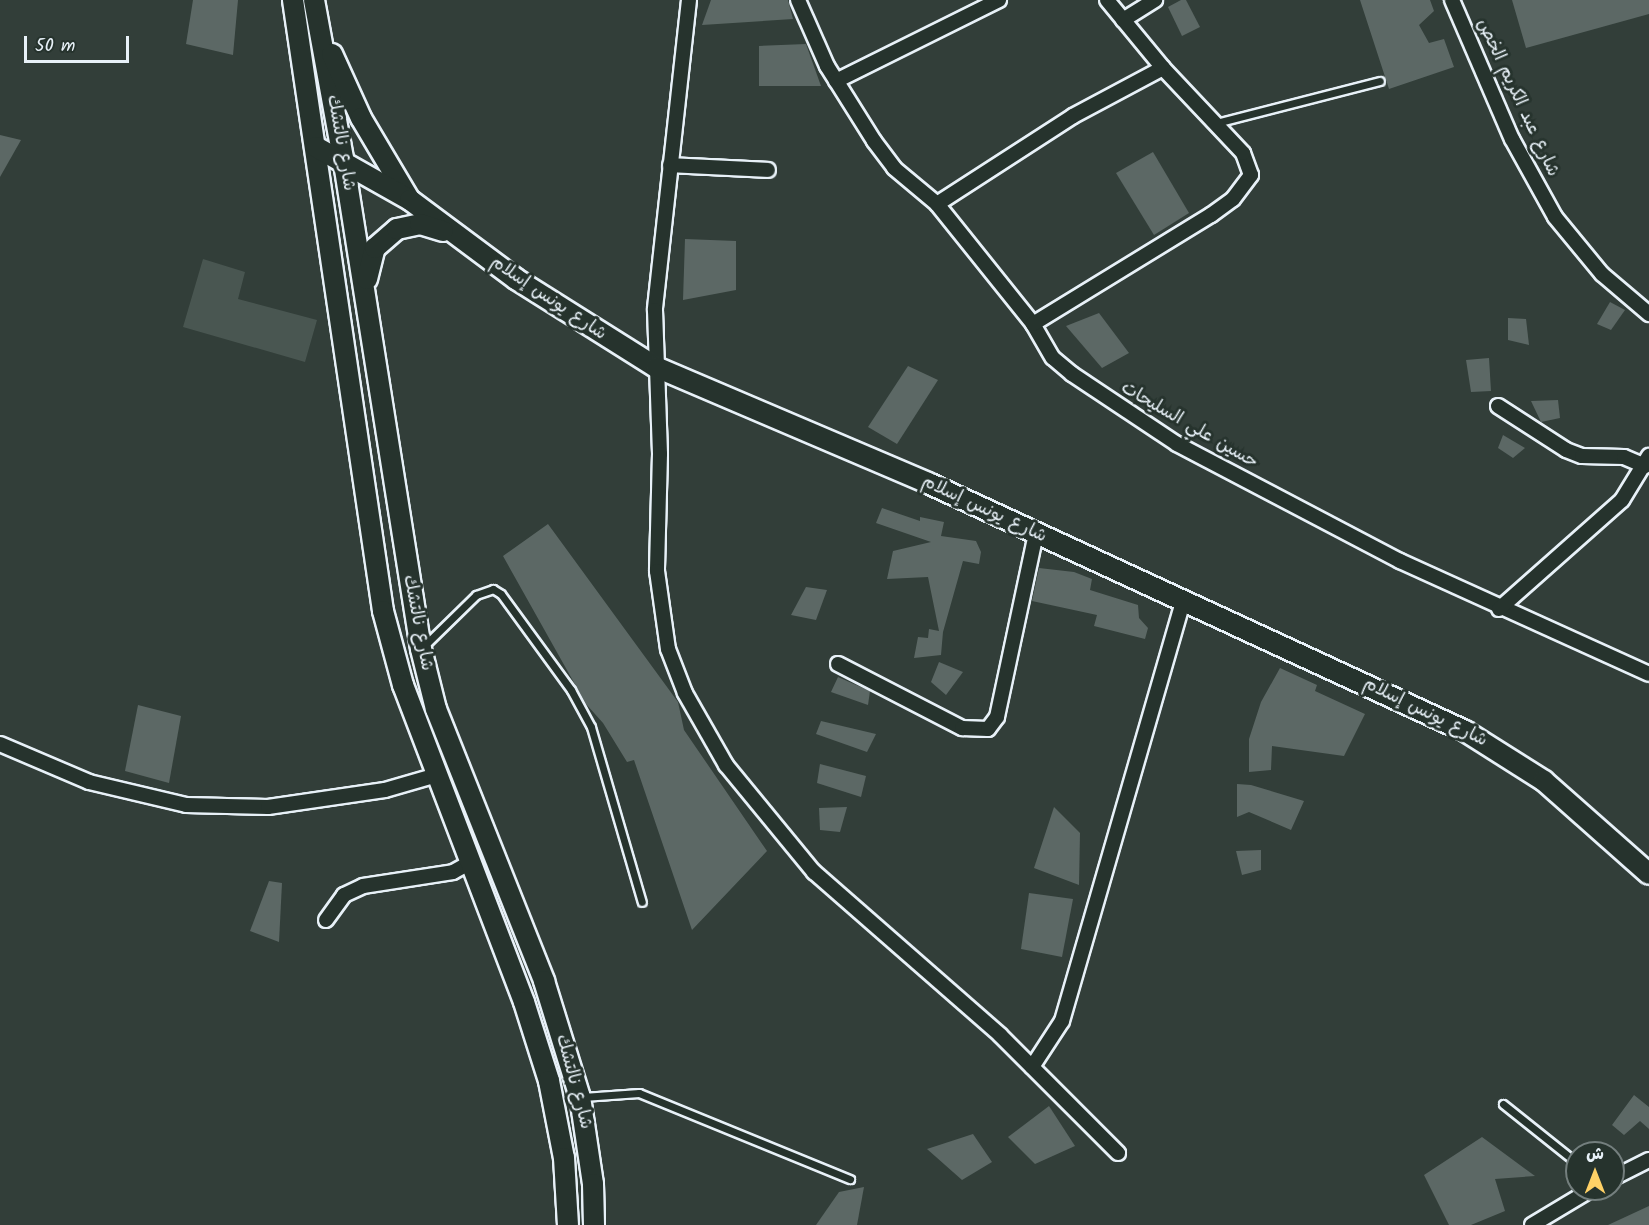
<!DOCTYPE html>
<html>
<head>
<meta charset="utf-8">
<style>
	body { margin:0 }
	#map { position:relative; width:1649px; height:1225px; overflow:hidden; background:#323e39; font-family:Kalam,"Playpen Sans Arabic",sans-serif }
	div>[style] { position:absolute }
	.green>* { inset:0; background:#495651 }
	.building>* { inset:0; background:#5c6865 }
	.roads { filter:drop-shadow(2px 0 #e8f1f8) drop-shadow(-2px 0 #e8f1f8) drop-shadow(0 2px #e8f1f8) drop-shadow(0 -2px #e8f1f8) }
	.lane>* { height:7px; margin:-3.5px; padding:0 3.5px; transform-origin:3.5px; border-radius:3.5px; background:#26332d }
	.street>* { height:14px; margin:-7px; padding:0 7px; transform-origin:7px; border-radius:7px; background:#26332d }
	.secondary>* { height:20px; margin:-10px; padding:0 10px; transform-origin:10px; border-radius:10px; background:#26332d }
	span { translate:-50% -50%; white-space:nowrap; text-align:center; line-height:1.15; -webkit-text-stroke:6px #26332d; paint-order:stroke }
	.street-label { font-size:18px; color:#e8f1f8 }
	.north { position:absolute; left:1565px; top:1141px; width:60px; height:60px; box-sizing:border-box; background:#26332d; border:2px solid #747f7e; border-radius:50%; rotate:0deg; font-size:16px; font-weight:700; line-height:24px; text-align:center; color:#e8f1f8 }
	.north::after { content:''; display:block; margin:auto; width:21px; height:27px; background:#ffd166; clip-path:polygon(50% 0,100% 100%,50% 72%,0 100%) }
	.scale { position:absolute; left:24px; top:36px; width:105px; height:27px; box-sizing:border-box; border:3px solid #e8f1f8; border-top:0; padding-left:8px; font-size:18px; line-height:21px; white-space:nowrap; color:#e8f1f8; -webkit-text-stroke:4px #26332d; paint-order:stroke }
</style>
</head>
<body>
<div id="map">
	<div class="green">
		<div style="clip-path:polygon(203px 259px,245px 272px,238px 299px,317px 320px,305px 362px,183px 327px)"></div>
	</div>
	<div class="building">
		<div style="clip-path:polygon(193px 0,238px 0,233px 55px,186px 44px)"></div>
		<div style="clip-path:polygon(711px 0,788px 0,793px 19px,702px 25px)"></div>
		<div style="clip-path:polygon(1181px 0,1186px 0,1200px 27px,1182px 36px,1168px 7px)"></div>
		<div style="clip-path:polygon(1360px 0,1430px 0,1434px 11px,1419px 25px,1429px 43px,1444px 39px,1454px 67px,1389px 89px)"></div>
		<div style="clip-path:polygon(1512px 0,1649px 0,1649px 14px,1526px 48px)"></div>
		<div style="clip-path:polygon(806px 44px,821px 86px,759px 86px,759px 46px)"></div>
		<div style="clip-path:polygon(0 135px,21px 140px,0 177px)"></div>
		<div style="clip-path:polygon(1153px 152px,1189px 213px,1154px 235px,1116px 173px)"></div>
		<div style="clip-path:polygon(685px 239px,736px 241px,736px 290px,683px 300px)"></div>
		<div style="clip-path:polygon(1610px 302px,1625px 310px,1611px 330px,1597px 324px)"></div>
		<div style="clip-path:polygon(1099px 313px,1129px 353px,1102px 368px,1066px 326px)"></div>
		<div style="clip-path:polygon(1508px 318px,1526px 319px,1529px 345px,1508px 340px)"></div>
		<div style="clip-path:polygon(1489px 358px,1491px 391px,1471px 392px,1466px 360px)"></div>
		<div style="clip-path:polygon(908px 366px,938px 380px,897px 444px,868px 427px)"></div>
		<div style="clip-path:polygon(1558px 400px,1560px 418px,1541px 422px,1531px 401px)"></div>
		<div style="clip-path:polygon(1503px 435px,1525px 448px,1513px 458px,1498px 448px)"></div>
		<div style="clip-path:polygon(882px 508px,920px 521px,920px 517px,944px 522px,941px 536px,976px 541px,981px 552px,979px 564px,963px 561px,943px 632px,941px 655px,914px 658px,918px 637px,928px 638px,929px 629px,939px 631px,928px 577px,887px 579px,893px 551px,931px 542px,876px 523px)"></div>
		<div style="clip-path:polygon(548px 524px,678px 702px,684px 730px,767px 851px,692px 930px,634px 760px,627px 762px,603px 723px,586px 704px,503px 556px)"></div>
		<div style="clip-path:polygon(1039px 568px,1074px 572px,1092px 579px,1090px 590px,1138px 605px,1139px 618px,1148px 628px,1145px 639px,1094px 626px,1097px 615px,1032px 601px)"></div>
		<div style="clip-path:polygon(806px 587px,827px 590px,816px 620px,791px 615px)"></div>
		<div style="clip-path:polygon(939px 662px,963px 672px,946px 695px,931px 682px)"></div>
		<div style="clip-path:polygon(1280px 668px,1317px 685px,1315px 691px,1365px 714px,1344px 756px,1272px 746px,1271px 770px,1249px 772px,1249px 739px,1261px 702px)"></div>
		<div style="clip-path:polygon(838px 677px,870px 691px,868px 705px,831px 692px)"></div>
		<div style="clip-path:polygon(138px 705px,181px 716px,169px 783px,125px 771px)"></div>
		<div style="clip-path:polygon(821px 721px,876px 734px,867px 752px,816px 734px)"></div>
		<div style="clip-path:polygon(820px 764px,866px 776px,861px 797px,817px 783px)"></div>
		<div style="clip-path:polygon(1237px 784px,1251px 785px,1304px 801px,1291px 830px,1249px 812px,1237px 817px)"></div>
		<div style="clip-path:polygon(847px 807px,840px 832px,820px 830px,819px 808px)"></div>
		<div style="clip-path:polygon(1054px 807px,1080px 833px,1079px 885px,1034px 868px)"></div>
		<div style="clip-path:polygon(1261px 850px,1261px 870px,1242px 875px,1236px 851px)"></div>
		<div style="clip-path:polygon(269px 881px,282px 883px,279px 942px,250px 931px)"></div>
		<div style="clip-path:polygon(1029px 893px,1073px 899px,1062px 957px,1021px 949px)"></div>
		<div style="clip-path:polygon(1634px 1095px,1649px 1107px,1649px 1129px,1640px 1121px,1624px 1135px,1612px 1125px)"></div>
		<div style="clip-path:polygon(1049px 1106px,1075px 1146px,1035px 1164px,1008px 1137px)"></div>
		<div style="clip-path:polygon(973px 1134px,992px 1162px,962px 1180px,927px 1149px)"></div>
		<div style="clip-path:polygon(1482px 1137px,1535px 1176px,1495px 1179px,1505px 1211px,1471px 1225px,1449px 1225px,1424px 1175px)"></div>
		<div style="clip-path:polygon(864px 1187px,857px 1225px,816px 1225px,839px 1192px)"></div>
		<div style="clip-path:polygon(1649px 1206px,1649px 1225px,1608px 1225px)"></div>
	</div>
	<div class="roads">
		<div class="lane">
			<div style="left:1216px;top:123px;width:169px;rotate:-14.4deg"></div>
			<div style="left:424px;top:646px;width:73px;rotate:-44.4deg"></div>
			<div style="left:476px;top:595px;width:18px;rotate:-19deg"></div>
			<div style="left:493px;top:589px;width:9px;rotate:32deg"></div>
			<div style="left:501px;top:594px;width:119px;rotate:53.9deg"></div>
			<div style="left:571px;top:690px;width:42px;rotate:61.6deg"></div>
			<div style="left:591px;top:727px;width:182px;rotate:73.8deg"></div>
			<div style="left:583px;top:1097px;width:56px;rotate:-4.1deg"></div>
			<div style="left:639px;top:1093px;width:228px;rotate:22.2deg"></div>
			<div style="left:1503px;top:1104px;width:95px;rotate:38.6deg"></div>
		</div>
		<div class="street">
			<div style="left:689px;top:0;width:312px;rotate:96.3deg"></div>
			<div style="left:655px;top:310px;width:144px;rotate:88deg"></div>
			<div style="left:660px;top:454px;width:117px;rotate:91.5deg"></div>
			<div style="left:657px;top:571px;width:79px;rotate:82deg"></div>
			<div style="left:668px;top:649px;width:47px;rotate:68.9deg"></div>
			<div style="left:685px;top:693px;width:83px;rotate:60.3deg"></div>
			<div style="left:726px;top:765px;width:139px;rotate:50.6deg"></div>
			<div style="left:814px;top:872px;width:247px;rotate:41.2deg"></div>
			<div style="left:1000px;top:1035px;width:167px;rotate:45deg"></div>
			<div style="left:798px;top:0;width:72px;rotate:66.3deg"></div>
			<div style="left:827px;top:66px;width:89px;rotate:57.9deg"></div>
			<div style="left:874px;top:141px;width:34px;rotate:53deg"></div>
			<div style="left:894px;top:168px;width:56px;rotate:39.9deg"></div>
			<div style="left:937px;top:204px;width:154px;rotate:51.3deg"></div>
			<div style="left:1033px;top:324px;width:39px;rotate:60deg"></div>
			<div style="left:1053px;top:358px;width:25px;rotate:40deg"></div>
			<div style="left:1072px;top:374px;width:126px;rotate:33.7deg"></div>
			<div style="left:1177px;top:444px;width:252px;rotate:27.7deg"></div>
			<div style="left:1400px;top:561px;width:273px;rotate:24.4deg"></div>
			<div style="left:1452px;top:0;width:151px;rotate:66.7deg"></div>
			<div style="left:1512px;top:139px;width:89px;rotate:61.1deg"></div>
			<div style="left:1555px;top:217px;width:74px;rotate:50.5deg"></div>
			<div style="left:1602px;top:274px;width:62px;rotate:40.4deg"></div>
			<div style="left:1123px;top:20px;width:38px;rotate:-32deg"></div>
			<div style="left:836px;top:81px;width:182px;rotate:-26.4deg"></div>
			<div style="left:670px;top:165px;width:98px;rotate:2.9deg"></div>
			<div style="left:937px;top:204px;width:162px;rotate:-32.9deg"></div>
			<div style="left:1073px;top:116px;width:102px;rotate:-28.1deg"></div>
			<div style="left:1033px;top:324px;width:209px;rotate:-31.5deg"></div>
			<div style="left:1211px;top:215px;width:27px;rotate:-36deg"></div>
			<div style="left:1233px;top:199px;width:30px;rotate:-53deg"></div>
			<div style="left:1251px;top:175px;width:23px;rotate:-110deg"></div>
			<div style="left:1243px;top:153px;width:117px;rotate:-133.3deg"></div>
			<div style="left:1163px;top:68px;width:88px;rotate:-129.5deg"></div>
			<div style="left:1498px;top:406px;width:81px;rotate:32.9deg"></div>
			<div style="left:1566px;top:450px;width:17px;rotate:21deg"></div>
			<div style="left:1582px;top:456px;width:42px;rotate:1.4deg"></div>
			<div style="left:1624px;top:457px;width:23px;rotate:23deg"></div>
			<div style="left:1499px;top:609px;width:164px;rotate:-41.5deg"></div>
			<div style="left:1622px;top:500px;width:52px;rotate:-58.5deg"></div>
			<div style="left:838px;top:664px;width:140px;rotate:27.3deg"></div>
			<div style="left:962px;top:728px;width:26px;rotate:2deg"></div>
			<div style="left:988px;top:729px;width:15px;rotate:-53deg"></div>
			<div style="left:997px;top:717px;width:187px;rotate:-78deg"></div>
			<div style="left:0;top:744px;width:97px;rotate:23.1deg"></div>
			<div style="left:89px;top:782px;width:100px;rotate:13.3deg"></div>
			<div style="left:186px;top:805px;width:82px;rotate:1.4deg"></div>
			<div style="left:268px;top:807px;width:118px;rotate:-8.3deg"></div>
			<div style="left:385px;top:790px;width:54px;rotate:-16.1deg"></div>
			<div style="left:326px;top:920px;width:31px;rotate:-54deg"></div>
			<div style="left:344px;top:895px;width:21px;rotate:-25deg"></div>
			<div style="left:363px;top:886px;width:91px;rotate:-8.8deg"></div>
			<div style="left:453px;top:872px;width:21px;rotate:-29deg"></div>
			<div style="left:1032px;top:1067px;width:55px;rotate:-56.9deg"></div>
			<div style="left:1062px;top:1021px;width:437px;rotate:-73.9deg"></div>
			<div style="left:1613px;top:1178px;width:40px;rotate:-26.6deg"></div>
			<div style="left:1532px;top:1225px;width:70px;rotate:-31deg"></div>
		</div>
		<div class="secondary">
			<div style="left:293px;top:0;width:618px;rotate:81.62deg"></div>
			<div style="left:383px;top:611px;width:77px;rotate:74.9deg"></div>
			<div style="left:403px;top:685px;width:339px;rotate:69.1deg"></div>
			<div style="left:524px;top:1002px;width:83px;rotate:72.4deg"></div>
			<div style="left:549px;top:1081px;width:78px;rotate:79deg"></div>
			<div style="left:564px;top:1158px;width:67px;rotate:86.6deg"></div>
			<div style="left:314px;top:0;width:166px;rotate:79.6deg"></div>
			<div style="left:344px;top:163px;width:492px;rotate:81deg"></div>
			<div style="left:421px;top:649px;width:62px;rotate:76deg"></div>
			<div style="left:436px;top:709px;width:293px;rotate:68.3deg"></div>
			<div style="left:544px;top:981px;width:121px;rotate:72.8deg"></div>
			<div style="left:580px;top:1097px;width:88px;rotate:81.5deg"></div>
			<div style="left:593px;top:1184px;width:41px;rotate:88.6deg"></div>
			<div style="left:332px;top:54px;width:70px;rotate:65.6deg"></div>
			<div style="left:361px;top:118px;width:92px;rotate:59.3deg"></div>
			<div style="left:316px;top:147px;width:108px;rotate:29.4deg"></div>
			<div style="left:410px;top:200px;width:132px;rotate:36.7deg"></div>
			<div style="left:516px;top:279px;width:165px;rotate:32.2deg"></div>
			<div style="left:656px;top:367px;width:296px;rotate:23.1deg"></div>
			<div style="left:928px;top:483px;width:592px;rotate:24.79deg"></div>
			<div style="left:1465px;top:731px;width:93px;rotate:32.3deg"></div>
			<div style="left:1544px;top:781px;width:140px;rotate:41.5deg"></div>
			<div style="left:367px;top:279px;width:32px;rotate:-76deg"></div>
			<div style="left:375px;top:248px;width:29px;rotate:-41deg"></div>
			<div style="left:397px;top:229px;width:24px;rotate:-12deg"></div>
			<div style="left:420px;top:224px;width:24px;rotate:17deg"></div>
		</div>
	</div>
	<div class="street-label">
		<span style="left:1517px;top:98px;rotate:65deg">شارع عبد الكريم الخص</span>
		<span style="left:340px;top:143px;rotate:80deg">شارع نالتشك</span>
		<span style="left:548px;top:299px;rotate:34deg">شارع يونس إسلام</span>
		<span style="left:1189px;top:426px;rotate:30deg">حسين علي السليحات</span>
		<span style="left:984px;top:510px;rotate:25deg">شارع يونس إسلام</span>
		<span style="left:417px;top:623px;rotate:79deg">شارع نالتشك</span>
		<span style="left:1425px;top:713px;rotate:26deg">شارع يونس إسلام</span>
		<span style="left:573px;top:1082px;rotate:75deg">شارع نالتشك</span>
	</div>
	<div class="north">ش</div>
	<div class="scale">50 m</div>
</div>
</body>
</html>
